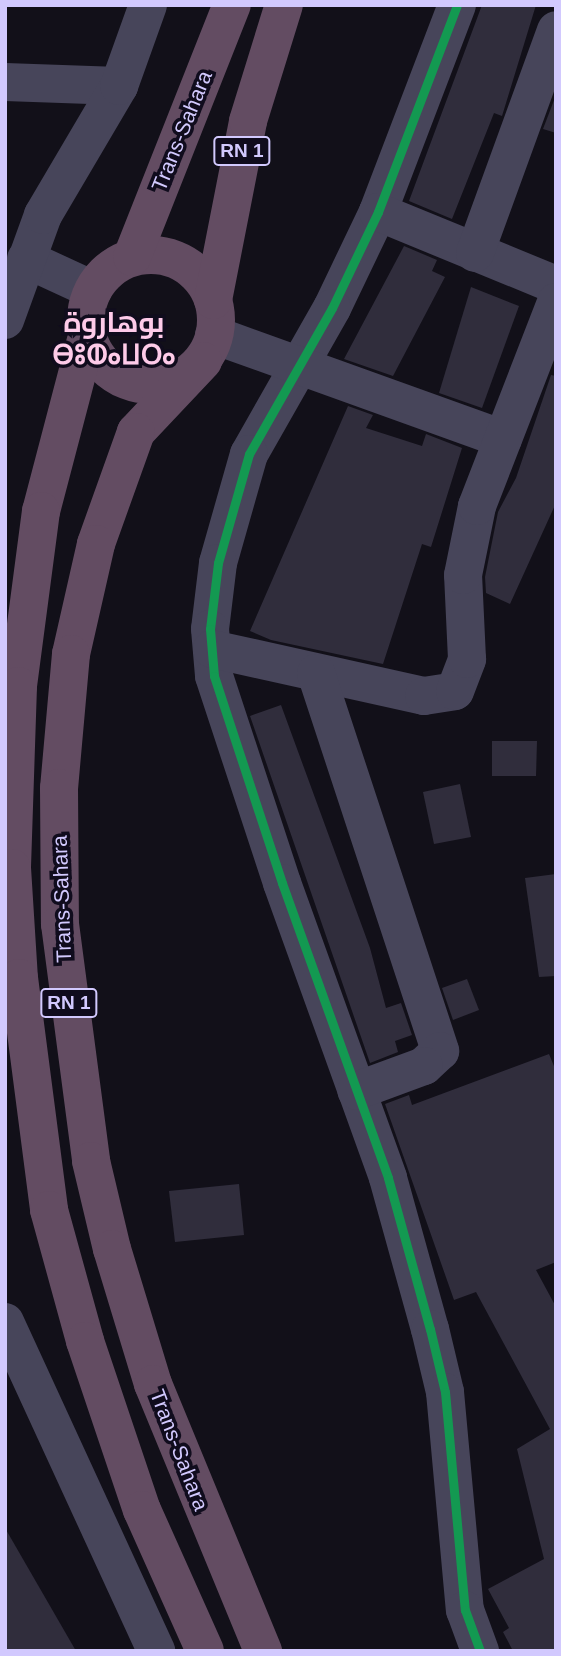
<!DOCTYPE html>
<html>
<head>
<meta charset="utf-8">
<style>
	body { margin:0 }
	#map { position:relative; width:561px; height:1656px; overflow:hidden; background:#121019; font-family:Arial,Cairo,"Noto Sans Tifinagh",sans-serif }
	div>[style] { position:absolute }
	.building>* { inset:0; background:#302d3c }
	.minor>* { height:38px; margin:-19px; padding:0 19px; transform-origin:19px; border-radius:19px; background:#47455a }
	.highway>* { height:38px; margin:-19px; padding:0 19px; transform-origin:19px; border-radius:19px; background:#634c62 }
	.highway>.ring { margin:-19px; padding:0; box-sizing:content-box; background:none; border:38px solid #634c62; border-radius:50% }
	.cycleway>* { height:9px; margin:-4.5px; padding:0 4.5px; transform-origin:4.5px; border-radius:4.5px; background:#139951 }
	span { translate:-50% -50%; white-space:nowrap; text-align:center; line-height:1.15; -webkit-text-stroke:7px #100c1d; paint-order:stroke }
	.shield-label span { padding:2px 5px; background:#100c1d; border:2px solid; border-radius:5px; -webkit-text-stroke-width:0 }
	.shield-label { font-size:19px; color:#d2c9fe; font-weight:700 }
	.street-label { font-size:21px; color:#d2c9fe }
	.district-label { font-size:28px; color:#fecbe9; font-weight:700 }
	.frame { position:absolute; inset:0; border:7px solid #d2c9fe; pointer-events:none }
</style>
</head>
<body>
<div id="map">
	<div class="building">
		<div style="clip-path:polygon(482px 5px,536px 5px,502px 116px,494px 113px,452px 219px,409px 201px)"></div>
		<div style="clip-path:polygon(556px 95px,556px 133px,543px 129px)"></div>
		<div style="clip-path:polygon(404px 246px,437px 260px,432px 271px,445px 277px,393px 376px,344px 359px)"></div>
		<div style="clip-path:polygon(471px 287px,519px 306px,482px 408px,439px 393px)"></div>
		<div style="clip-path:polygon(551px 375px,556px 376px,556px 503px,510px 604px,486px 593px,485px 577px,498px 512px,516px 478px)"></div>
		<div style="clip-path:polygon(348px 406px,373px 415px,366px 428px,422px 446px,426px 434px,462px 448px,431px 547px,422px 544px,383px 664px,271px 640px,250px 631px)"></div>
		<div style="clip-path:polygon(281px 705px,370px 948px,386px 1008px,401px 1003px,412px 1035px,395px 1041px,398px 1052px,370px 1063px,250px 716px)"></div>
		<div style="clip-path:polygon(492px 741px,537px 741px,536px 776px,492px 776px)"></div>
		<div style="clip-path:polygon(460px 784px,471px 837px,434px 844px,423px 792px)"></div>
		<div style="clip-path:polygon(556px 874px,556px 976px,539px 977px,525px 878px)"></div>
		<div style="clip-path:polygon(467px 979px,479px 1010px,453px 1020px,442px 988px)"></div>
		<div style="clip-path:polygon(549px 1054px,556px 1071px,556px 1262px,536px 1270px,556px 1307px,556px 1651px,513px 1651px,503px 1632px,509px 1628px,488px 1589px,544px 1559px,517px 1449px,550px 1429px,476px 1292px,454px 1300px,385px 1104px,409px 1095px,412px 1105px)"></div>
		<div style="clip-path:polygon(239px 1184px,244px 1235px,175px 1242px,169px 1191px)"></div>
		<div style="clip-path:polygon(5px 1528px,76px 1651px,5px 1651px)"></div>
	</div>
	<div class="minor">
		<div style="left:457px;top:5px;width:222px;rotate:110.9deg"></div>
		<div style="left:378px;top:212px;width:106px;rotate:115.6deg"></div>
		<div style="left:332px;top:308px;width:168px;rotate:119.6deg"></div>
		<div style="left:249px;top:454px;width:113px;rotate:105.9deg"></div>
		<div style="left:218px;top:563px;width:66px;rotate:96.9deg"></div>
		<div style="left:210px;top:629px;width:47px;rotate:85.1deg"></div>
		<div style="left:214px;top:676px;width:218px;rotate:71.8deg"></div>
		<div style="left:282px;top:883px;width:313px;rotate:70.2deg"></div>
		<div style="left:388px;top:1178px;width:157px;rotate:74.5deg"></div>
		<div style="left:430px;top:1329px;width:65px;rotate:76.6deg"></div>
		<div style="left:445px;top:1392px;width:219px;rotate:84.8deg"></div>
		<div style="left:465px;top:1610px;width:44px;rotate:69.9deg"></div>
		<div style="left:5px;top:82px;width:114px;rotate:2deg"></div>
		<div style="left:378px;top:212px;width:192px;rotate:22.3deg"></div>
		<div style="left:475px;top:253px;width:237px;rotate:-70deg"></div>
		<div style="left:26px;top:259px;width:74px;rotate:24.8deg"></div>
		<div style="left:5px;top:320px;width:112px;rotate:-70.1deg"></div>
		<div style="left:43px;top:215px;width:150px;rotate:-59.5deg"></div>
		<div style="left:119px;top:86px;width:86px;rotate:-70.3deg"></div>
		<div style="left:214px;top:335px;width:307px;rotate:19.8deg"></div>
		<div style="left:212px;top:649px;width:217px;rotate:12.5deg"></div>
		<div style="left:424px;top:696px;width:31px;rotate:-9deg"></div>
		<div style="left:455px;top:691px;width:34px;rotate:-69deg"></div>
		<div style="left:467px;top:659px;width:84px;rotate:-92.7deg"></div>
		<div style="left:463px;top:575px;width:70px;rotate:-78.5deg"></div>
		<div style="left:477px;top:506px;width:219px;rotate:-68.8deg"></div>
		<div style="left:316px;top:673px;width:398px;rotate:71.8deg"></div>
		<div style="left:440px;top:1051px;width:22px;rotate:137deg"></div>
		<div style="left:424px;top:1066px;width:72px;rotate:159.8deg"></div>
		<div style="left:5px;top:1322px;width:362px;rotate:65.3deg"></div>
	</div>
	<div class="highway">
		<div class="ring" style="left:86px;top:255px;width:92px;height:92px"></div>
		<div style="left:132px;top:257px;width:271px;rotate:-68.4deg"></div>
		<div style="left:213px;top:300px;width:182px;rotate:-78.9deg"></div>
		<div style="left:248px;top:121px;width:121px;rotate:-72.8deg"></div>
		<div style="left:87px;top:336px;width:181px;rotate:104.7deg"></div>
		<div style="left:41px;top:511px;width:177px;rotate:97.5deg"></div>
		<div style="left:18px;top:686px;width:182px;rotate:91.9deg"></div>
		<div style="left:12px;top:868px;width:110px;rotate:86.4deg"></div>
		<div style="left:19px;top:978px;width:234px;rotate:82.6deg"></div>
		<div style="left:49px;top:1210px;width:136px;rotate:74.6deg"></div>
		<div style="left:85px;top:1341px;width:178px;rotate:71.4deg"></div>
		<div style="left:142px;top:1510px;width:154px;rotate:65.9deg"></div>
		<div style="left:203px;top:361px;width:98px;rotate:133.3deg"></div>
		<div style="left:136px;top:432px;width:119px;rotate:109.7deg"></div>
		<div style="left:96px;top:544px;width:113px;rotate:102.8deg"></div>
		<div style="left:71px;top:654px;width:135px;rotate:95.1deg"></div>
		<div style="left:59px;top:788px;width:136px;rotate:89.6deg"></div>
		<div style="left:60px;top:924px;width:239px;rotate:82.5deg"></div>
		<div style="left:91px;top:1161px;width:90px;rotate:76.6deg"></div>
		<div style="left:112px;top:1249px;width:141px;rotate:73.1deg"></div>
		<div style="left:153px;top:1384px;width:289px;rotate:67.6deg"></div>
	</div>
	<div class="cycleway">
		<div style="left:457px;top:5px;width:222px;rotate:110.9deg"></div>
		<div style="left:378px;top:212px;width:106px;rotate:115.6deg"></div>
		<div style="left:332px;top:308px;width:168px;rotate:119.6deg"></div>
		<div style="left:249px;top:454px;width:113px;rotate:105.9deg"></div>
		<div style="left:218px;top:563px;width:66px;rotate:96.9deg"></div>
		<div style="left:210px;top:629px;width:47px;rotate:85.1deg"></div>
		<div style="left:214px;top:676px;width:218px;rotate:71.8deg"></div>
		<div style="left:282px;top:883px;width:313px;rotate:70.2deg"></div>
		<div style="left:388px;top:1178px;width:157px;rotate:74.5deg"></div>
		<div style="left:430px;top:1329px;width:65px;rotate:76.6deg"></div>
		<div style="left:445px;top:1392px;width:219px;rotate:84.8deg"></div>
		<div style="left:465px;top:1610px;width:44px;rotate:69.9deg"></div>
	</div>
	<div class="shield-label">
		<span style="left:242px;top:151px">RN 1</span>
		<span style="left:69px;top:1003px">RN 1</span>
	</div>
	<div class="street-label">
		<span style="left:182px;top:131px;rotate:-68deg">Trans-Sahara</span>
		<span style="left:62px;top:899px;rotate:-92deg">Trans-Sahara</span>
		<span style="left:179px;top:1450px;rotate:69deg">Trans-Sahara</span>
	</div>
	<div class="district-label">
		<span style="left:114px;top:339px">بوهاروة<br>ⴱⵓⵀⴰⵡⵔⴰ</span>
	</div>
	<div class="frame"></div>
</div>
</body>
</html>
